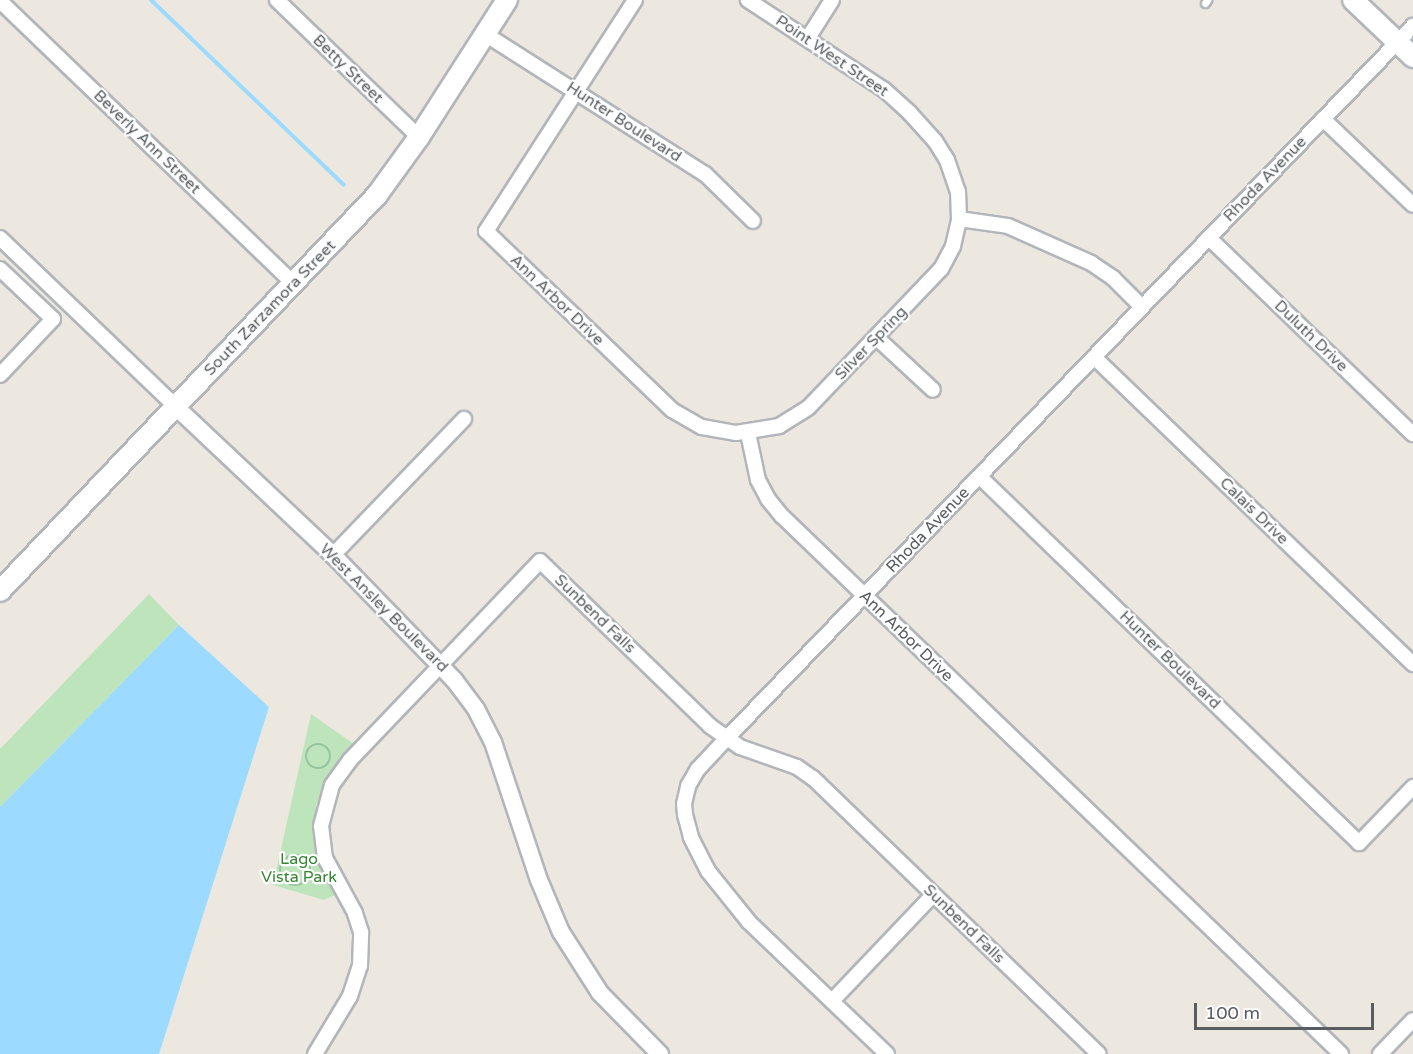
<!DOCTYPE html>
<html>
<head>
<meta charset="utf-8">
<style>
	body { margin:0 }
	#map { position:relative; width:1413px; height:1054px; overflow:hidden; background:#ece8df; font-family:"Varela Round",sans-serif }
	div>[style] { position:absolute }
	.green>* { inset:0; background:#bee4bb }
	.water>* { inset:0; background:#9cdbff }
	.stream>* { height:4px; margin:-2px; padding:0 2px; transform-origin:2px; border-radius:2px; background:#9cdbff }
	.path>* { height:2px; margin-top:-1px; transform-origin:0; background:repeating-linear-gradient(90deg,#94c59f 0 6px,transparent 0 9px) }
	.path>.ring { margin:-1px; padding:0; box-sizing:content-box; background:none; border:2px solid #94c59f; border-radius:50% }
	.roads { filter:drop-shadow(2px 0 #b2b6bb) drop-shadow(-2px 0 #b2b6bb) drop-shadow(0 2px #b2b6bb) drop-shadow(0 -2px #b2b6bb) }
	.service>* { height:7px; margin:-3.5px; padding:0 3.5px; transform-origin:3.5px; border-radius:3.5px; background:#fff }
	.minor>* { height:14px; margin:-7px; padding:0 7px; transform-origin:7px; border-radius:7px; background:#fff }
	.tertiary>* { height:16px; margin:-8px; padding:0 8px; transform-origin:8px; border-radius:8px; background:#fff }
	.secondary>* { height:20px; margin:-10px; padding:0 10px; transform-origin:10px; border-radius:10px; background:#fff }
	span { translate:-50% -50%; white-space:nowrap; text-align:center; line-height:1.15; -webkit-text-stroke:4.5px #fff; paint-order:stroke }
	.street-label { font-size:16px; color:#585d61 }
	.park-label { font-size:16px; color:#368434 }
	.scale { position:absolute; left:1194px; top:1003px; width:180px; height:27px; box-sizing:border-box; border:3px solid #585d61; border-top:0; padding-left:8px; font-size:18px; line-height:21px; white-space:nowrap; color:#585d61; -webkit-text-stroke:4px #fff; paint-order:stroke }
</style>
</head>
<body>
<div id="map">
	<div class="green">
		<div style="clip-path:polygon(149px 594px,179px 625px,0 807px,0 749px)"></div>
		<div style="clip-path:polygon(311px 714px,354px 744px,329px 775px,316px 805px,314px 841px,317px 855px,335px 895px,324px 900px,273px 885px)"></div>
	</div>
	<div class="water">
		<div style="clip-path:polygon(179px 625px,269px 707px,159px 1054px,0 1054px,0 807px)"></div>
	</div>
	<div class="stream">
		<div style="left:151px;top:0;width:267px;rotate:43.8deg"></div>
	</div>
	<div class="path">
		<div class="ring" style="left:306px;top:744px;width:22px;height:22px"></div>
		<div class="ring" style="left:280px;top:855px;width:28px;height:28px"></div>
	</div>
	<div class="roads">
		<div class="service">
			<div style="left:1205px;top:3px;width:4px;rotate:-56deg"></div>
		</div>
		<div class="minor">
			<div style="left:277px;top:0;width:197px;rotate:44deg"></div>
			<div style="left:635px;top:0;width:275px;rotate:122.8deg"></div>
			<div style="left:486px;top:231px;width:258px;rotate:43.9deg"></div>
			<div style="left:672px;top:410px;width:34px;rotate:30deg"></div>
			<div style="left:702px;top:427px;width:35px;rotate:10deg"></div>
			<div style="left:736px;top:433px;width:44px;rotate:-9.2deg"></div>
			<div style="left:779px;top:426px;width:34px;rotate:-32deg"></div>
			<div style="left:808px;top:408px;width:192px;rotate:-46.3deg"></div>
			<div style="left:941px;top:269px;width:26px;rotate:-62deg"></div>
			<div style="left:953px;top:246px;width:28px;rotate:-77deg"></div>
			<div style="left:959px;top:219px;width:27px;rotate:-92deg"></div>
			<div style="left:958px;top:192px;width:34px;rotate:-109deg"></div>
			<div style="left:947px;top:160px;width:22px;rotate:-122deg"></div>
			<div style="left:935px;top:141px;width:38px;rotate:-132deg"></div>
			<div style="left:910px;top:113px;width:36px;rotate:-138deg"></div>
			<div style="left:883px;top:89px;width:162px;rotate:-146.6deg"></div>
			<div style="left:0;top:1px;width:408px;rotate:43.9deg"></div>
			<div style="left:485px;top:34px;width:261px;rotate:32.5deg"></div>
			<div style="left:705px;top:174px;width:67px;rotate:44.4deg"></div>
			<div style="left:808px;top:38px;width:45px;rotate:-57.7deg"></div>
			<div style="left:1323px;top:119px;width:124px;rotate:43.7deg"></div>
			<div style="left:959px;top:219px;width:49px;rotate:8.1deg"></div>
			<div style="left:1008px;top:226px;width:91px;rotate:24deg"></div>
			<div style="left:1091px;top:263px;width:27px;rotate:34deg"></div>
			<div style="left:1113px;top:278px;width:41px;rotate:45deg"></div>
			<div style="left:0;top:238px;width:244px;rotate:43.8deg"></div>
			<div style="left:1209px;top:238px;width:283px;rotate:43.9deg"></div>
			<div style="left:0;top:269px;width:73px;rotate:43.3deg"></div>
			<div style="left:53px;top:319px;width:77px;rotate:133.4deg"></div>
			<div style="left:877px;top:338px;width:76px;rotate:42.9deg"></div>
			<div style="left:1094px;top:357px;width:443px;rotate:43.9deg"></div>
			<div style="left:748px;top:433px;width:48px;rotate:78deg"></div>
			<div style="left:758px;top:480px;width:21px;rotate:62deg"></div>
			<div style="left:768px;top:499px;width:22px;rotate:51deg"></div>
			<div style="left:782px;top:516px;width:776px;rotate:43.9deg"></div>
			<div style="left:980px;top:477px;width:527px;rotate:44deg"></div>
			<div style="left:1359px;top:843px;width:78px;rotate:-46deg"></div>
			<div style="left:333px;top:555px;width:189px;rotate:-46.1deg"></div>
			<div style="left:832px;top:1001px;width:146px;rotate:-46.4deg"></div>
			<div style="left:315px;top:1054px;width:68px;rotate:-58.9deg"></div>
			<div style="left:350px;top:996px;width:32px;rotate:-72deg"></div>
			<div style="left:360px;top:966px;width:34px;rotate:-88deg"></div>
			<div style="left:361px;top:932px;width:20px;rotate:-108deg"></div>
			<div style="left:355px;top:913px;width:63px;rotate:-118.6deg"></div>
			<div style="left:325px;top:858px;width:32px;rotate:-97deg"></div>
			<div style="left:321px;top:826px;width:42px;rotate:-75deg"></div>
			<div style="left:332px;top:785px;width:31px;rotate:-54deg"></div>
			<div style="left:350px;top:760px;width:275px;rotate:-46.3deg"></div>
			<div style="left:540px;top:561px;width:237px;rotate:44.1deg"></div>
			<div style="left:710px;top:726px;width:37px;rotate:35deg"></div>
			<div style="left:740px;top:747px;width:60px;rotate:19.3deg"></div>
			<div style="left:797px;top:767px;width:19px;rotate:35deg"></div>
			<div style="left:813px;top:778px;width:397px;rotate:44deg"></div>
			<div style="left:887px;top:1054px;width:191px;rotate:-136.3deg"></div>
			<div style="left:749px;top:922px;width:65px;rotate:-128.8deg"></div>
			<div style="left:708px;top:871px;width:38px;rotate:-117deg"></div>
			<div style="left:691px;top:837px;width:23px;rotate:-105deg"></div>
			<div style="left:685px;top:815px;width:11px;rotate:-95deg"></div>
			<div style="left:684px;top:804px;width:18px;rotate:-77deg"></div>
			<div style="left:688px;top:786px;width:20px;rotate:-60deg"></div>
			<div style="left:698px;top:769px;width:42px;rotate:-46.9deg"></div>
			<div style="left:727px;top:738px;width:989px;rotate:-46.07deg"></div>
			<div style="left:1380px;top:1054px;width:47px;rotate:-45.9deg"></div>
		</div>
		<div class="tertiary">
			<div style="left:176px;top:407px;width:216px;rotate:43.3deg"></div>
			<div style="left:333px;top:555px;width:175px;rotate:45.9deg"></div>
			<div style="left:455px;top:681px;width:35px;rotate:53deg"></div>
			<div style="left:476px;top:709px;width:37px;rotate:63deg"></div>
			<div style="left:493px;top:742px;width:145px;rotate:71.6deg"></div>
			<div style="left:539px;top:880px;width:56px;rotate:67.1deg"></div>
			<div style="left:561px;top:932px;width:72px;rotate:57.4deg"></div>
			<div style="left:600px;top:993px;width:86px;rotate:45.5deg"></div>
		</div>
		<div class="secondary">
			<div style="left:1353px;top:0;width:83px;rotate:43.5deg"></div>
			<div style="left:0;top:591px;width:547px;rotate:-46.41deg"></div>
			<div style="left:377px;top:195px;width:72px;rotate:-54.1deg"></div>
			<div style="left:419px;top:137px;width:163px;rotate:-57.3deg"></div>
		</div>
	</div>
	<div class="street-label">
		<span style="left:832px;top:56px;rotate:34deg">Point West Street</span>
		<span style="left:348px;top:69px;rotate:44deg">Betty Street</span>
		<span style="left:624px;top:122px;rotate:33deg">Hunter Boulevard</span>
		<span style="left:147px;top:142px;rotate:44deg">Beverly Ann Street</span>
		<span style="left:1265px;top:179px;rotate:-46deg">Rhoda Avenue</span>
		<span style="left:557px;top:300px;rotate:44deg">Ann Arbor Drive</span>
		<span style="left:270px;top:308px;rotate:-46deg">South Zarzamora Street</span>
		<span style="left:1311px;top:336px;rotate:44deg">Duluth Drive</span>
		<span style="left:871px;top:343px;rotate:-46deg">Silver Spring</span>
		<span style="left:1254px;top:511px;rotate:44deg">Calais Drive</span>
		<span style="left:928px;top:530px;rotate:-46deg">Rhoda Avenue</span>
		<span style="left:384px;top:608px;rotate:45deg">West Ansley Boulevard</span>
		<span style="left:595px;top:614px;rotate:44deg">Sunbend Falls</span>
		<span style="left:906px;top:636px;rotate:44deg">Ann Arbor Drive</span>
		<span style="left:1170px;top:660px;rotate:44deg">Hunter Boulevard</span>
		<span style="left:964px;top:924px;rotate:44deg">Sunbend Falls</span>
	</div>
	<div class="park-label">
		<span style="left:299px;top:868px">Lago<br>Vista Park</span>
	</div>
	<div class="scale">100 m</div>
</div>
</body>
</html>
